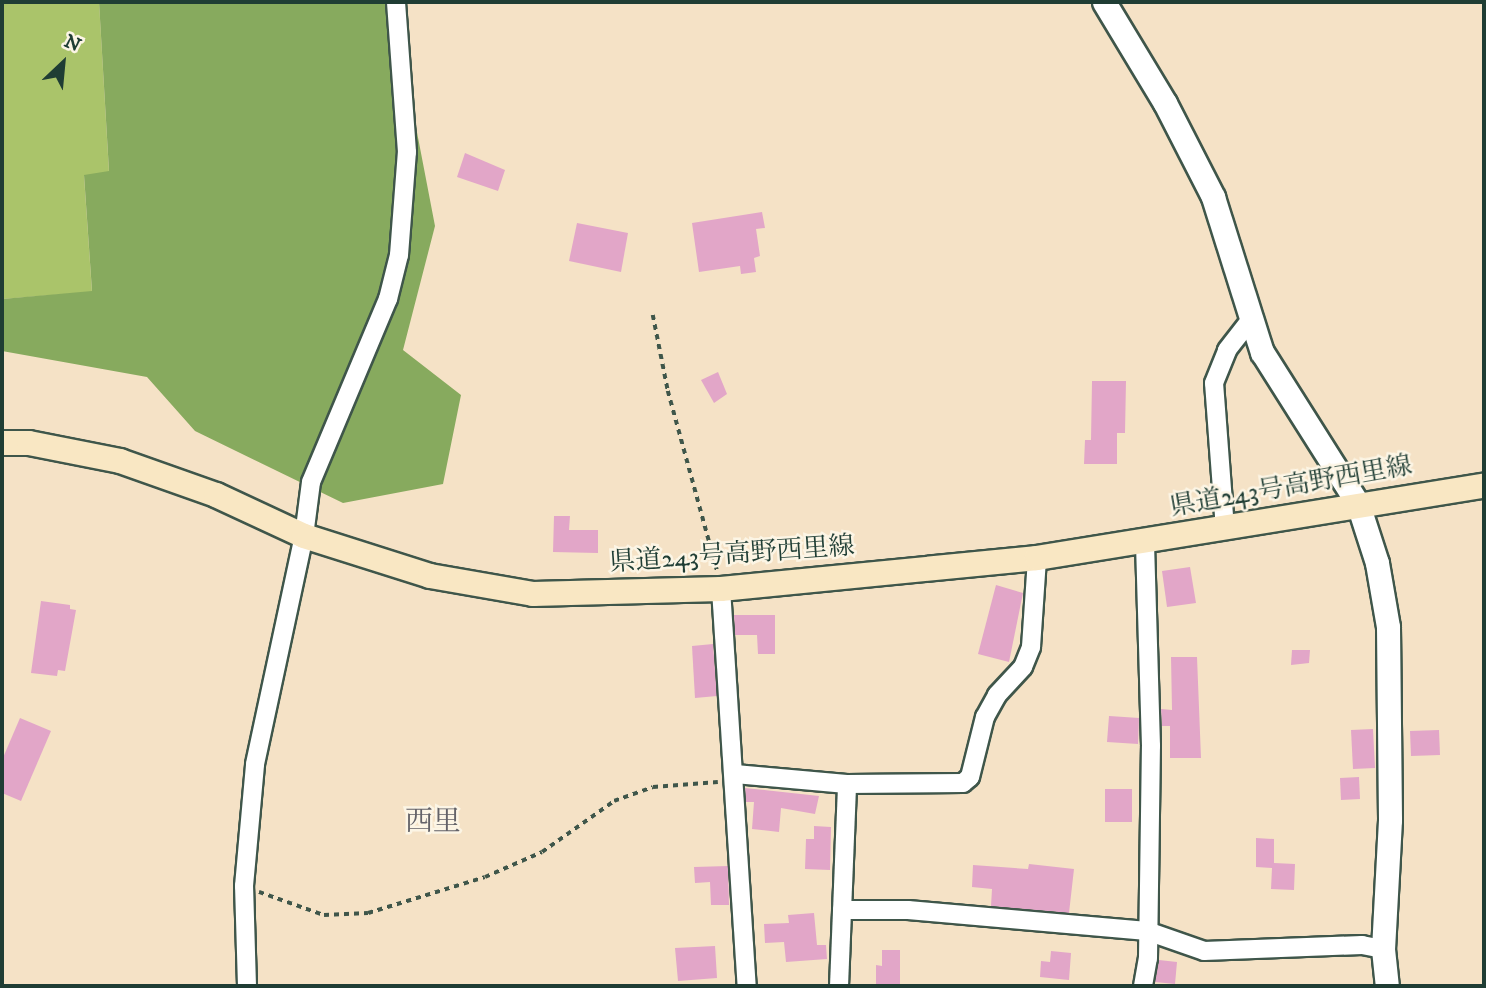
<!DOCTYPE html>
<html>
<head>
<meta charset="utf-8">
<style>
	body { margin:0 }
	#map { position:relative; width:1486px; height:988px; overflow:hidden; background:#f5e2c6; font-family:"IM FELL DW Pica","Noto Serif JP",serif }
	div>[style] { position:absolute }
	.green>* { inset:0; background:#aac46a }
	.forest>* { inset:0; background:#87aa5e }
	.building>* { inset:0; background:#e2a6c8 }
	.path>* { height:3.5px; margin-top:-1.75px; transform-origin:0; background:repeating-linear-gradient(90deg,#3f564a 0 5px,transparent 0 10px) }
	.roads { filter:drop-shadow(2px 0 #3f564a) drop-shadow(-2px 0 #3f564a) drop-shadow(0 2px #3f564a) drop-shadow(0 -2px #3f564a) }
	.minor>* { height:18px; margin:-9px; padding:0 9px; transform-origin:9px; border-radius:9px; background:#fff }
	.tertiary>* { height:23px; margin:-11.5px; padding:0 11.5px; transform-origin:11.5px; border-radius:11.5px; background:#fff }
	.secondary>* { height:24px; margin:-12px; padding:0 12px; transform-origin:12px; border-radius:12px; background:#f9e7c3 }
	span { translate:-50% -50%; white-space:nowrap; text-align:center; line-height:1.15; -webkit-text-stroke:5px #fcf5e5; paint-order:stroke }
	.street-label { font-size:26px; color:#1f3d34 }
	.neighbourhood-label { font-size:28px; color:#636268 }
	.frame { position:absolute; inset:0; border:4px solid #1f3d34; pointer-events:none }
	.north { position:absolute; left:28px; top:28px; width:70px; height:70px; -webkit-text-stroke:5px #fcf5e5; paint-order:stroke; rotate:26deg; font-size:19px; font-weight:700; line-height:28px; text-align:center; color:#1f3d34 }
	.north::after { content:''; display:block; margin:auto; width:24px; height:32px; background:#1f3d34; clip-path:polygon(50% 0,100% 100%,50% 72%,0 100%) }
</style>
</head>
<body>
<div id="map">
	<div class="green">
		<div style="clip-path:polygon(2px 2px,99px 2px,109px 172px,84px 176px,92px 292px,2px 299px)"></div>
	</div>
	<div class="forest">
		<div style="clip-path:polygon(99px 2px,392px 2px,435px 226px,403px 350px,461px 395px,443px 484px,343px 503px,195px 431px,147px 377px,2px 351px,2px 299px,92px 291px,84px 175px,109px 171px)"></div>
	</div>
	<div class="building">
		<div style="clip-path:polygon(465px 153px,505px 170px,498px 191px,457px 177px)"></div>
		<div style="clip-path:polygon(762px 212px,765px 228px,756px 229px,760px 256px,754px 258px,756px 272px,741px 274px,740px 266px,699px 272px,692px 223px)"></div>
		<div style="clip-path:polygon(577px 223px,628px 233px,621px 272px,569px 261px)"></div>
		<div style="clip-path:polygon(718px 372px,727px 394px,714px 403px,701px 380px)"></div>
		<div style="clip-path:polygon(1092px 381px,1126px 381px,1125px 433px,1117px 433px,1117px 464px,1084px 464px,1085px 440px,1091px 440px)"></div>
		<div style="clip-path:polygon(554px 516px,570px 516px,569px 530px,598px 530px,598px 553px,553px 552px)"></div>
		<div style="clip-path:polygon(1190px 567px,1196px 603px,1167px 607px,1162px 571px)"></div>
		<div style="clip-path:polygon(996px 585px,1023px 593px,1009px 662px,978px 654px)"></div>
		<div style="clip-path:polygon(41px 601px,70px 605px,70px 609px,76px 610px,65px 671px,58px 670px,57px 676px,31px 673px)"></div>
		<div style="clip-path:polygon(734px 615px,775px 615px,775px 654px,758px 654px,757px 635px,735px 635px)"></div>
		<div style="clip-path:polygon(713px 644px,717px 696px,695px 698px,692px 646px)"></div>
		<div style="clip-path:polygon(1292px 650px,1310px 650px,1309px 663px,1291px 665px)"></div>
		<div style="clip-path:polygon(1171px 657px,1197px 657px,1201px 758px,1170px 758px,1170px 726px,1162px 726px,1161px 709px,1172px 710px)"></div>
		<div style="clip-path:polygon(1109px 716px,1139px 718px,1138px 744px,1107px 742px)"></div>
		<div style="clip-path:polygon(20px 718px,51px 731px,21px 801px,2px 793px,2px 760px)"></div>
		<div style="clip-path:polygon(1373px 729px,1375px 768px,1353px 769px,1351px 730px)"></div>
		<div style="clip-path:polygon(1439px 730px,1440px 755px,1411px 756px,1410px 731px)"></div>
		<div style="clip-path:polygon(1359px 777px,1360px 799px,1341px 800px,1340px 778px)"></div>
		<div style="clip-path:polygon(745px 788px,819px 796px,815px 814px,781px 808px,779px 832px,752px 829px,754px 802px,746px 802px)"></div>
		<div style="clip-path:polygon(1105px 789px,1132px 789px,1132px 822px,1105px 822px)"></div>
		<div style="clip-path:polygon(814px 826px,831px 827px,830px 870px,805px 869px,806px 839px,814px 839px)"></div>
		<div style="clip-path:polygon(1256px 838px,1274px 839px,1274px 863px,1295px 864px,1294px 890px,1271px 889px,1272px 868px,1256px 867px)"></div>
		<div style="clip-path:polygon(1029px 864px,1074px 869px,1069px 913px,991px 906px,992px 889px,972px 887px,973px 865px,1028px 869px)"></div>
		<div style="clip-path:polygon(728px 866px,729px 905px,711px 905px,710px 882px,695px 883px,694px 867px)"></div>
		<div style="clip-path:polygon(814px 913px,817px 945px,826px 945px,827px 959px,786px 962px,784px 942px,765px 943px,764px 924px,789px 923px,788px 915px)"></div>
		<div style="clip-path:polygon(715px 946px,717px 978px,678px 981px,675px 948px)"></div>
		<div style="clip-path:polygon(882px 950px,900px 950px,900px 986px,876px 986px,876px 965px,882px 966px)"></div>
		<div style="clip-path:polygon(1051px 951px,1071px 953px,1069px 980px,1040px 977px,1041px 961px,1050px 962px)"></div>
		<div style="clip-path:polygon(1159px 960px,1177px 962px,1175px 984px,1155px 982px)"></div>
	</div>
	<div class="path">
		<div style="left:653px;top:315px;width:77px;rotate:78.8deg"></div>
		<div style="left:668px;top:391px;width:186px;rotate:74.7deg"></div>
		<div style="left:259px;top:892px;width:69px;rotate:19.5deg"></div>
		<div style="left:324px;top:915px;width:44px;rotate:-2.6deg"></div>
		<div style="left:368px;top:913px;width:122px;rotate:-17.1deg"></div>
		<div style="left:485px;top:877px;width:62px;rotate:-23.7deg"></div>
		<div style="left:542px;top:852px;width:88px;rotate:-35.3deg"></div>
		<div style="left:614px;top:801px;width:41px;rotate:-19.7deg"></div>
		<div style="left:653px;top:787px;width:65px;rotate:-4.4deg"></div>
	</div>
	<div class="roads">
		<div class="minor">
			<div style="left:1225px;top:529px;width:146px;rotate:-94.3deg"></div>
			<div style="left:1214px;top:383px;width:35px;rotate:-68deg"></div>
			<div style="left:1227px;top:350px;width:37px;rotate:-52deg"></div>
			<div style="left:721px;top:589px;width:398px;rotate:86.3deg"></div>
			<div style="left:735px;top:774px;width:112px;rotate:5.1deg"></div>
			<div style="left:847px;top:784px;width:116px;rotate:-0.5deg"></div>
			<div style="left:963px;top:783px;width:9px;rotate:-41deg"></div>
			<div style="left:970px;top:777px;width:62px;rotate:-76deg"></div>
			<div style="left:985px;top:717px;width:25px;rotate:-61deg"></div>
			<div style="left:997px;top:695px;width:38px;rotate:-47deg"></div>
			<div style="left:1023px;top:667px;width:22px;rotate:-68deg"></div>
			<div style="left:1031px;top:647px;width:89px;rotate:-86.1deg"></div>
			<div style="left:842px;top:910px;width:66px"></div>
			<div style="left:908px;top:910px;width:240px;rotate:5deg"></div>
			<div style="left:1147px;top:931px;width:60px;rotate:19.3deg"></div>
			<div style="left:1204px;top:951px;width:158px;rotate:-2.2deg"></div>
			<div style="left:1362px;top:945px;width:21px;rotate:11deg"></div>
			<div style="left:247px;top:986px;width:100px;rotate:-91.7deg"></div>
			<div style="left:244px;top:886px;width:122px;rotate:-84.8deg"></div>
			<div style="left:255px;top:764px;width:233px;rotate:-77.9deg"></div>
			<div style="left:304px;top:536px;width:54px;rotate:-82.6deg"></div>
			<div style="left:311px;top:482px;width:199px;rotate:-67.2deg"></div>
			<div style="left:388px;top:299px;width:45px;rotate:-76deg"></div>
			<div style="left:399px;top:255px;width:103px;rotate:-85.6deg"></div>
			<div style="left:407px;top:152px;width:150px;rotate:-94.2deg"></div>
			<div style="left:839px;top:986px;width:202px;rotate:-87.7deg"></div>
			<div style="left:1143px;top:986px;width:28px;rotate:-80deg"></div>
			<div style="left:1148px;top:958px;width:212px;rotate:-89.2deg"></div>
			<div style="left:1151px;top:746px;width:204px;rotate:-91.7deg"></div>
		</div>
		<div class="tertiary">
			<div style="left:1104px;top:2px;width:118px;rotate:58.9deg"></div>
			<div style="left:1165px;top:103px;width:106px;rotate:62.9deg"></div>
			<div style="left:1213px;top:197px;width:163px;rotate:72.5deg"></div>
			<div style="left:1262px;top:352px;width:180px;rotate:57.7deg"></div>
			<div style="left:1358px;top:504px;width:62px;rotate:72.1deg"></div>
			<div style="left:1377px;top:563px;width:65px;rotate:80.2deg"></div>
			<div style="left:1388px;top:627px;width:193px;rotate:89.4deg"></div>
			<div style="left:1390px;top:820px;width:129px;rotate:93.1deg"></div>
			<div style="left:1383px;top:949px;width:37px;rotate:84deg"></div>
		</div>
		<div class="secondary">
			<div style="left:2px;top:443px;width:27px"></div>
			<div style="left:29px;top:443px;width:93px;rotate:11.2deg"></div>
			<div style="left:120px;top:461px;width:102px;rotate:19.5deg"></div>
			<div style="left:216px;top:495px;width:97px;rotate:25deg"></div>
			<div style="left:304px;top:536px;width:132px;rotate:17.6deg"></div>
			<div style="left:430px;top:576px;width:105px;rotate:9.9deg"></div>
			<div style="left:533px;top:594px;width:188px;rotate:-1.5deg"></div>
			<div style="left:721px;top:589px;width:318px;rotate:-5.6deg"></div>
			<div style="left:1037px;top:558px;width:453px;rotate:-9.2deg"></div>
		</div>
	</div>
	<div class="street-label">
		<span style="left:1291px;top:487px;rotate:-10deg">県道243号高野西里線</span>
		<span style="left:732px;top:555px;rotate:-4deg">県道243号高野西里線</span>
	</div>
	<div class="neighbourhood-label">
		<span style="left:433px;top:822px">西里</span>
	</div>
	<div class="frame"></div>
	<div class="north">N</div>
</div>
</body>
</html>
